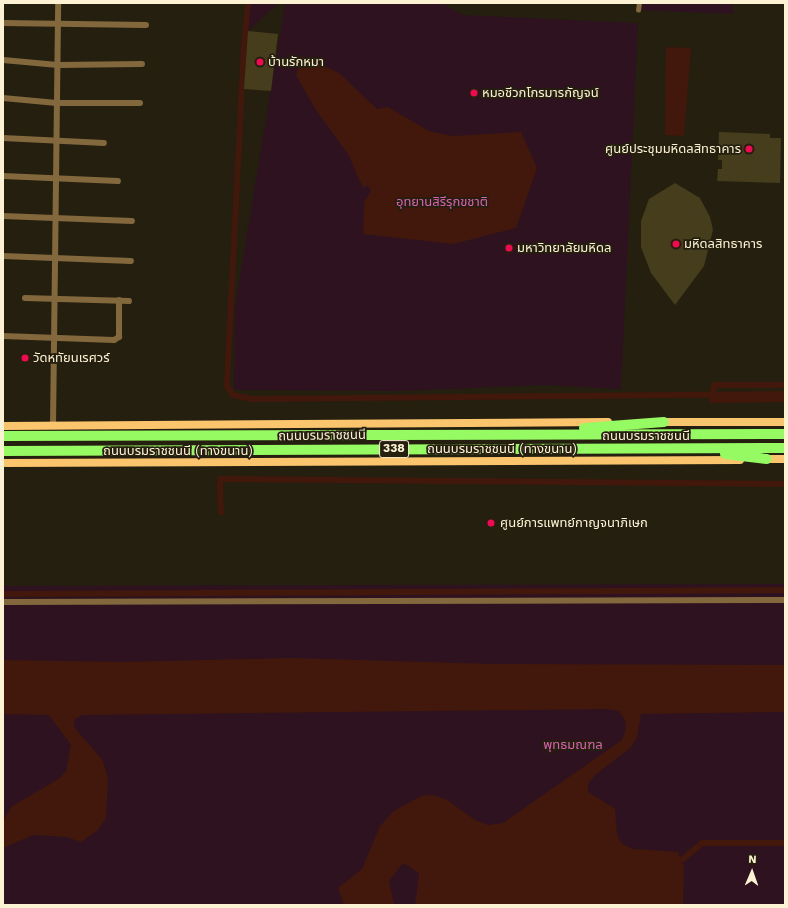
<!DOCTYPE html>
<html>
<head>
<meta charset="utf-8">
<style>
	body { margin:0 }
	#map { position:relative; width:788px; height:908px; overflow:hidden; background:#251f0f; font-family:"Work Sans","Noto Sans Thai",sans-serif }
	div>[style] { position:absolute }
	.green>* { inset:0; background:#2e121f }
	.water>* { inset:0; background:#41180b }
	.canal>* { height:6px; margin:-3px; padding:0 3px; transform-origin:3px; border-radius:3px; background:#41180b }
	.building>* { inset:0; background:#453d1c }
	.pedestrian>* { height:4.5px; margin:-2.25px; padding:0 2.25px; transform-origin:2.25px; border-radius:2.25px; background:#82683c }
	.minor>* { height:6px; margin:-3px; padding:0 3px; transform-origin:3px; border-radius:3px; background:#82683c }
	.secondary>* { height:8px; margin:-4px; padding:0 4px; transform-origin:4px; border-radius:4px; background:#fbc56e }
	.trunk>* { height:10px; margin:-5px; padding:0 5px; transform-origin:5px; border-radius:5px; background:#96fa62 }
	.dots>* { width:11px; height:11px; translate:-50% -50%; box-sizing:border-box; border:2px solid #251f0f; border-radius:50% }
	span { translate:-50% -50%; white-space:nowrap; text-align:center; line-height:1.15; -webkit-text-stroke:3.5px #251f0f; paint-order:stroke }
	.shield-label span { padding:1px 3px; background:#251f0f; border:1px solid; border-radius:3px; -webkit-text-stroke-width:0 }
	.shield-label { font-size:12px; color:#fef2d4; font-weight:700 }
	.poi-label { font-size:13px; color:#fef2d4 }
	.left { translate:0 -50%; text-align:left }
	.right { translate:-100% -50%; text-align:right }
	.park-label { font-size:13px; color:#dc61b2 }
	.street-label { font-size:13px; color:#fef2d4 }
	.frame { position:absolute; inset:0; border:4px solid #fef2d4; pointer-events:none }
	.north { position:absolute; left:732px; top:852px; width:40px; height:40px; -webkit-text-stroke:3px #251f0f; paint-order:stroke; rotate:2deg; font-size:11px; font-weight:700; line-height:16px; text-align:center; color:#fef2d4 }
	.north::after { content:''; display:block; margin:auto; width:14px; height:18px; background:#fef2d4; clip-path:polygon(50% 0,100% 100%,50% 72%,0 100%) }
</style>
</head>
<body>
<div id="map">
	<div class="green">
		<div style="clip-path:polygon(250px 3px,278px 3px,248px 31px)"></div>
		<div style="clip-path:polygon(285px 3px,442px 3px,463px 15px,638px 23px,621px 389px,544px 385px,399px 391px,234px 390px,235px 306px)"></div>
		<div style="clip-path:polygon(639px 3px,733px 3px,733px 14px,638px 10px)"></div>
		<div style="clip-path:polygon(785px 584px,785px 905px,3px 905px,3px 586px)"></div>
	</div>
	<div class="water">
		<div style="clip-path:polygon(666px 47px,691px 48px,684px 136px,665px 135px)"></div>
		<div style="clip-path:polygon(302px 56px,339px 73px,377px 109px,388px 107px,429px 131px,452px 136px,521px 132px,537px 168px,516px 228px,453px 244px,363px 234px,364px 202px,371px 191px,368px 185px,363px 188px,348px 154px,316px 110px,296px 75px)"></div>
		<div style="clip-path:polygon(291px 658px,493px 664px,785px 665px,785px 712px,641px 714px,637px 738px,630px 748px,595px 775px,588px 784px,588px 792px,615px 809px,617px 835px,622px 844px,633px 849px,678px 852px,684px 867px,683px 905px,415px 905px,419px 873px,403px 863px,389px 881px,394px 905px,344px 905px,338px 888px,362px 869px,380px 826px,394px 811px,421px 796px,433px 795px,447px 800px,475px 820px,488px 825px,503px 823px,622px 740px,626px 729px,625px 720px,619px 711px,607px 709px,82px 715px,74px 720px,74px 727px,103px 761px,108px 778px,106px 818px,97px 831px,81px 842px,67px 837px,33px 835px,3px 848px,3px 821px,12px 806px,59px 779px,66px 771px,71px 745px,49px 715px,3px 714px,3px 660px,124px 662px)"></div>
	</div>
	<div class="canal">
		<div style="left:248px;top:3px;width:42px;rotate:95.4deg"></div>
		<div style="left:244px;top:45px;width:341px;rotate:92.9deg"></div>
		<div style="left:227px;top:386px;width:11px;rotate:56deg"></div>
		<div style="left:233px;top:395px;width:19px;rotate:12deg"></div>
		<div style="left:252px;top:399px;width:533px;rotate:-0.54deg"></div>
		<div style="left:785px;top:385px;width:71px;rotate:180deg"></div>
		<div style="left:714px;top:385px;width:15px;rotate:98deg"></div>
		<div style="left:712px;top:400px;width:73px;rotate:-0.8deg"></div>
		<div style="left:221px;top:512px;width:33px;rotate:-92deg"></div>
		<div style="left:220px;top:479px;width:565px;rotate:0.51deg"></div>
		<div style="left:3px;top:594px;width:782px;rotate:-0.29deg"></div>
		<div style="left:683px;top:859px;width:25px;rotate:-40deg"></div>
		<div style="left:702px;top:843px;width:83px"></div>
	</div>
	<div class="building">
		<div style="clip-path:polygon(248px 31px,278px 34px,271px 91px,244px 89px)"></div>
		<div style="clip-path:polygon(719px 132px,770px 134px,770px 138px,781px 138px,780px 183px,717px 181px,718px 169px,722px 169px,722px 160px,718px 160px)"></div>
		<div style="clip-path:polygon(675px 183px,700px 198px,710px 217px,713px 230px,704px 266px,675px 305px,651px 273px,641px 247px,641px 221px,649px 199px)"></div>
	</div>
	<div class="pedestrian">
		<div style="left:638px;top:10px;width:7px;rotate:-82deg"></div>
	</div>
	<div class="minor">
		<div style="left:3px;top:23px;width:143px;rotate:0.8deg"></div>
		<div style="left:3px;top:60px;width:55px;rotate:5.2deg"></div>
		<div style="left:58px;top:65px;width:84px;rotate:-0.7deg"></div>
		<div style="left:3px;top:98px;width:54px;rotate:5.3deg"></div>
		<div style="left:57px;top:103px;width:83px"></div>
		<div style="left:3px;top:138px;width:101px;rotate:2.8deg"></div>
		<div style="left:3px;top:176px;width:115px;rotate:2.5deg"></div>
		<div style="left:3px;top:216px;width:129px;rotate:2.2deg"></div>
		<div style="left:3px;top:256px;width:128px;rotate:2.2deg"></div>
		<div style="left:25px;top:298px;width:104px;rotate:1.7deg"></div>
		<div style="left:3px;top:336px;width:111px;rotate:2.1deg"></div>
		<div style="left:114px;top:340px;width:6px;rotate:-31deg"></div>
		<div style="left:119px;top:337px;width:37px;rotate:-90deg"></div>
		<div style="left:53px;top:426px;width:423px;rotate:-89.3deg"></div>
		<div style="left:3px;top:602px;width:782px;rotate:-0.15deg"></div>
	</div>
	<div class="secondary">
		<div style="left:658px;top:422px;width:127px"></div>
		<div style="left:3px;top:426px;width:605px;rotate:-0.38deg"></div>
		<div style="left:762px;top:459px;width:23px"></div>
		<div style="left:3px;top:463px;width:737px;rotate:-0.23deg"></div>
	</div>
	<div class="trunk">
		<div style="left:584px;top:428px;width:80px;rotate:-4.3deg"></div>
		<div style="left:3px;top:436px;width:782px;rotate:-0.15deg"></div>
		<div style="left:3px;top:451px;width:782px;rotate:-0.22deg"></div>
		<div style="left:725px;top:454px;width:42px;rotate:6.8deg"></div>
	</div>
	<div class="dots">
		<div style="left:260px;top:62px;background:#f70651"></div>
		<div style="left:474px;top:93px;background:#f70651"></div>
		<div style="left:749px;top:149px;background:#f70651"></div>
		<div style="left:676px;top:244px;background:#f70651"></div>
		<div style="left:509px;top:248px;background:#f70651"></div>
		<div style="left:25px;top:358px;background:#f70651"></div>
		<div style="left:491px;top:523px;background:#f70651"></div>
	</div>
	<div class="shield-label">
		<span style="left:394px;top:449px">338</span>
	</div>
	<div class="poi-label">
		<span class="left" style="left:268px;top:62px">บ้านรักหมา</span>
		<span class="left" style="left:482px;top:93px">หมอชีวกโกรมารกัญจน์</span>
		<span class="right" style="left:741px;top:149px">ศูนย์ประชุมมหิดลสิทธาคาร</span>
		<span class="left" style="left:684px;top:244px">มหิดลสิทธาคาร</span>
		<span class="left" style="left:517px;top:248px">มหาวิทยาลัยมหิดล</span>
		<span class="left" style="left:33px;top:358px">วัดหทัยนเรศวร์</span>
		<span class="left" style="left:500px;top:523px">ศูนย์การแพทย์กาญจนาภิเษก</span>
	</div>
	<div class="park-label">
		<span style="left:442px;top:202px">อุทยานสิรีรุกขชาติ</span>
		<span style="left:573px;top:745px">พุทธมณฑล</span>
	</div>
	<div class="street-label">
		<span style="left:322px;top:436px;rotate:-1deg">ถนนบรมราชชนนี</span>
		<span style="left:646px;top:436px">ถนนบรมราชชนนี</span>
		<span style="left:502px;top:449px">ถนนบรมราชชนนี (ทางขนาน)</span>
		<span style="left:178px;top:451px">ถนนบรมราชชนนี (ทางขนาน)</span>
	</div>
	<div class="frame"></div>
	<div class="north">N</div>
</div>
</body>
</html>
